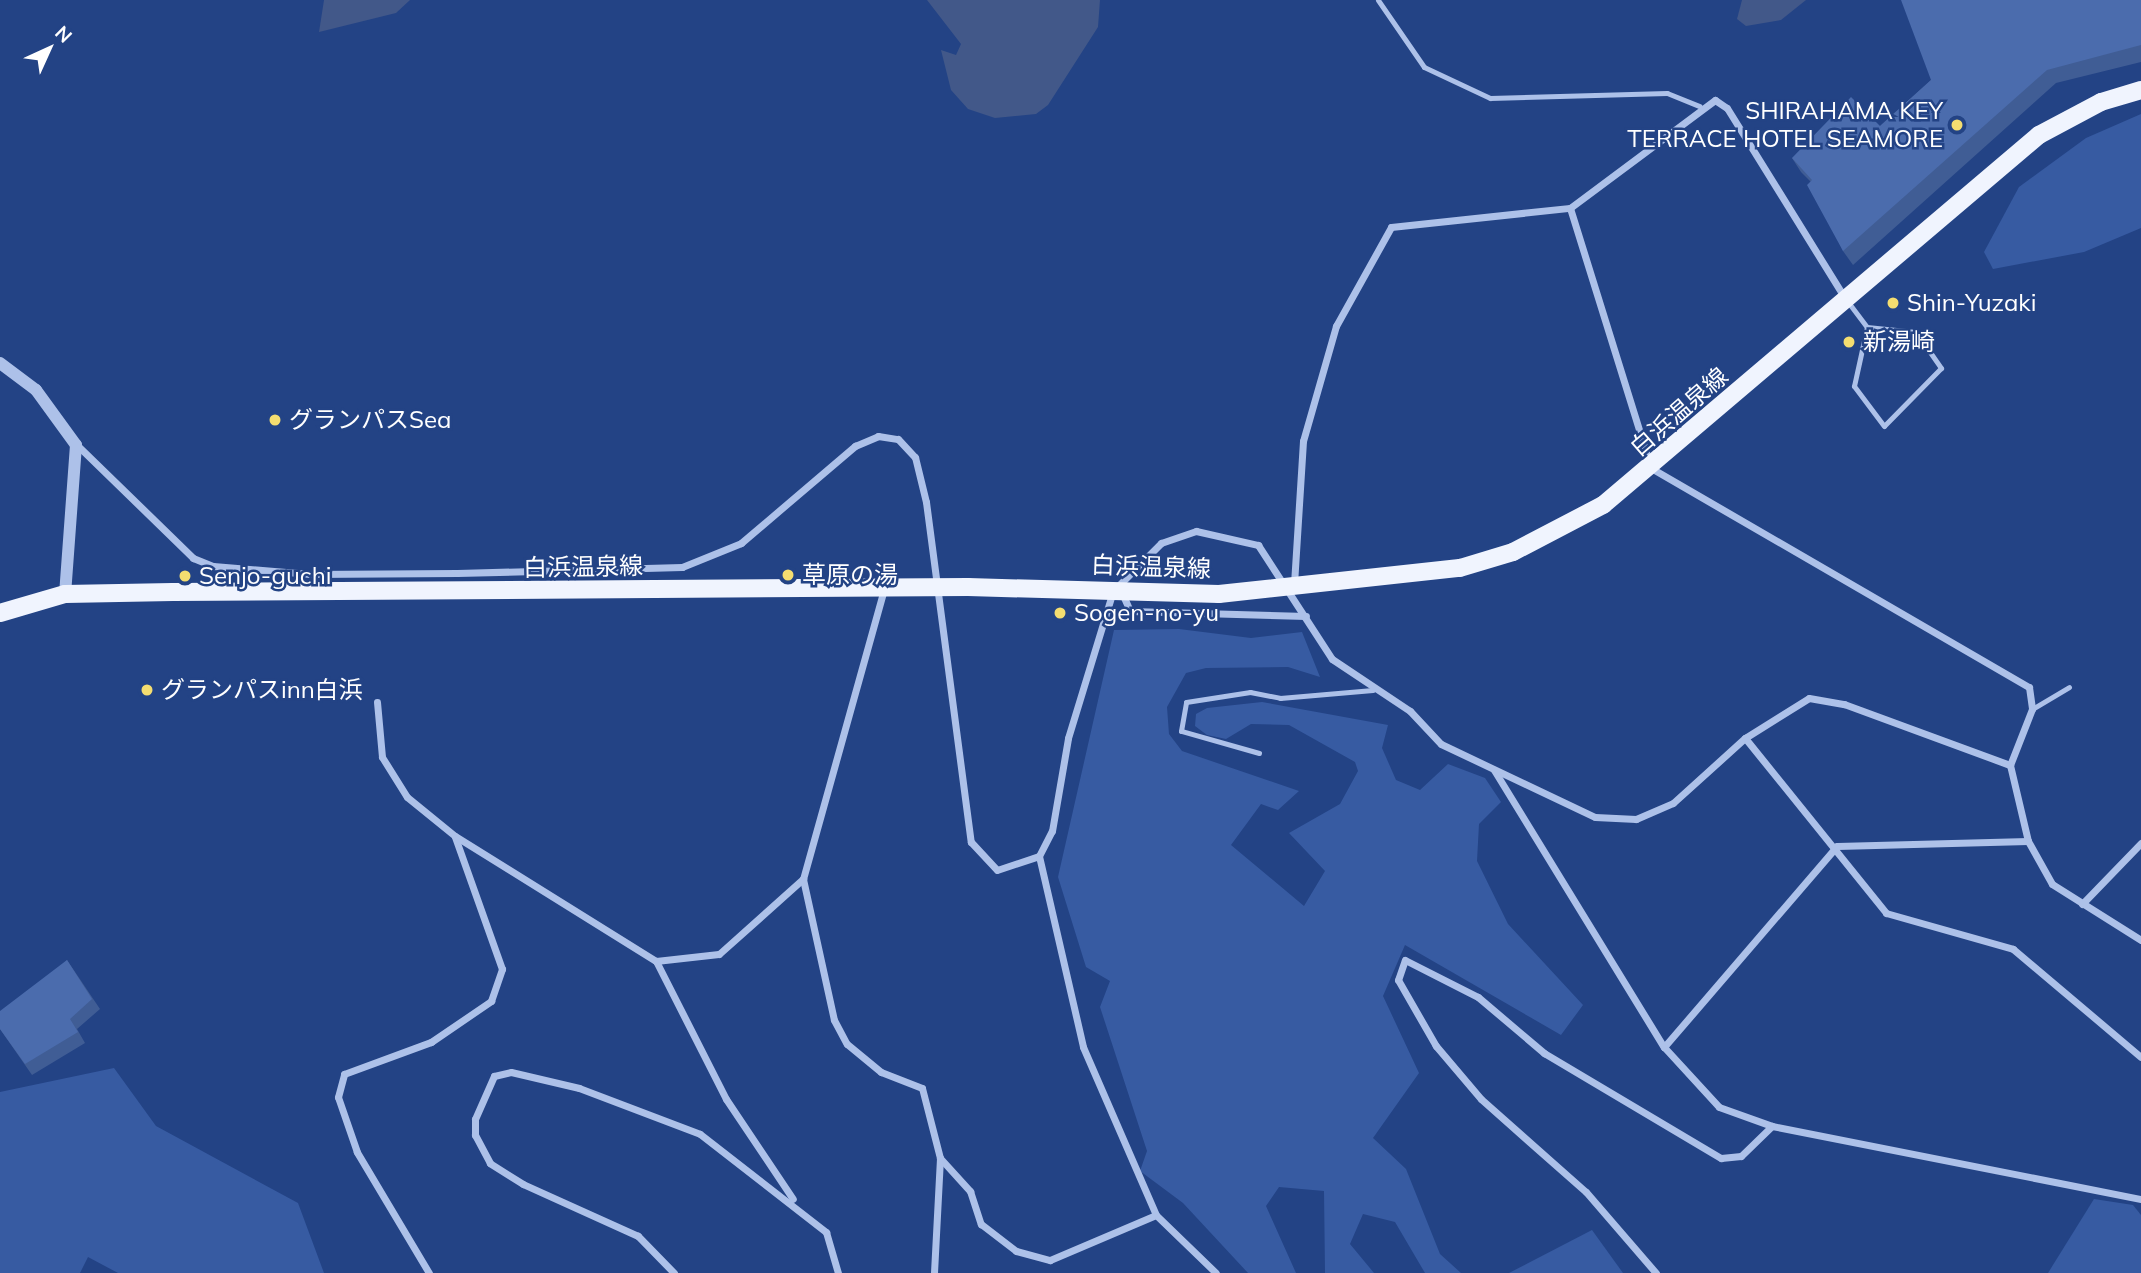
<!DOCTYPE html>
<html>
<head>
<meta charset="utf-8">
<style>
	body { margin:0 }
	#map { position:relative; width:2141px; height:1273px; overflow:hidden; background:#234385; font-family:Mulish,"Noto Sans JP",sans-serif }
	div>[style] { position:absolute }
	.green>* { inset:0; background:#375ba2 }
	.water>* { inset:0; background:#425889 }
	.service>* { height:5px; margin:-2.5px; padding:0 2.5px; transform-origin:2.5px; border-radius:2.5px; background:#adc1e9 }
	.minor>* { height:7px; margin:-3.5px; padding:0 3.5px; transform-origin:3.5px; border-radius:3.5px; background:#adc1e9 }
	.tertiary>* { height:12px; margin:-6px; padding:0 6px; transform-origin:6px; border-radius:6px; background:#adc1e9 }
	.primary>* { height:18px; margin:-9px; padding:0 9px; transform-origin:9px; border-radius:9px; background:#f0f4fe }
	.wall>* { inset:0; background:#405d95 }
	.building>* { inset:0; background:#4b6cad }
	.dots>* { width:19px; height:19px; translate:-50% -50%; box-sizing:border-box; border:4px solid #234385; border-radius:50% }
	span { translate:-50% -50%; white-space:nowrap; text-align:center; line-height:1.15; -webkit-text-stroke:5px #234385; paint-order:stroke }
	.poi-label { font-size:24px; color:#fff }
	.right { translate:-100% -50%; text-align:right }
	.left { translate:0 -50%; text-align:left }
	.street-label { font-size:24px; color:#fff }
	.north { position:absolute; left:14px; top:14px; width:70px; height:70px; -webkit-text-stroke:5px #234385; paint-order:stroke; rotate:45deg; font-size:19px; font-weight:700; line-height:28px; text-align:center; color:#fff }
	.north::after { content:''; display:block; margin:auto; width:24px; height:32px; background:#fff; clip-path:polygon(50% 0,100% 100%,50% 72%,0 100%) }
</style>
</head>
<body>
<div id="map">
	<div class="green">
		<div style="clip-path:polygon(2141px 114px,2141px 228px,2084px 252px,1993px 269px,1984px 252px,2019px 187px,2086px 138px)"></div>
		<div style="clip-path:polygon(1179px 629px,1251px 638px,1302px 632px,1320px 677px,1288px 667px,1206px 668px,1186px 673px,1167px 707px,1169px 734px,1182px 751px,1299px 791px,1278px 810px,1261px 804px,1231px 845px,1304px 906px,1325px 871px,1289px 833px,1340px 804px,1358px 771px,1355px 762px,1289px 725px,1251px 724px,1226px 739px,1207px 735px,1195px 726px,1196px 714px,1207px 708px,1262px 702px,1388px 725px,1382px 748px,1396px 780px,1420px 790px,1448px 764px,1485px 778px,1501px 802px,1479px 824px,1477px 861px,1508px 924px,1583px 1005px,1561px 1035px,1405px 945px,1383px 996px,1419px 1073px,1373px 1138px,1406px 1169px,1440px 1254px,1461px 1273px,1425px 1273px,1395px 1222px,1363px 1214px,1350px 1244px,1374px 1273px,1325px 1273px,1324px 1191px,1279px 1187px,1266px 1206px,1296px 1273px,1248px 1273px,1183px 1203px,1140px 1171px,1147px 1151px,1100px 1007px,1110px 981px,1086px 967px,1058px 877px,1114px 630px)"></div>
		<div style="clip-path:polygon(114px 1068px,156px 1126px,298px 1203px,324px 1273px,118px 1273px,88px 1257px,80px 1273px,0 1273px,0 1092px)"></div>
		<div style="clip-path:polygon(2094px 1199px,2133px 1205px,2141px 1215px,2141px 1273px,2048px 1273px)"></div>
		<div style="clip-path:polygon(1592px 1230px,1623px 1273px,1509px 1273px)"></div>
	</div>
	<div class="water">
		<div style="clip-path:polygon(324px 0,410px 0,396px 13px,319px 32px)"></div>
		<div style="clip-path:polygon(927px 0,1100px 0,1098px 27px,1048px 105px,1036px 114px,995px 118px,968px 109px,951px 90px,941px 50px,956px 55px,961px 44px)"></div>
		<div style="clip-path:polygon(1742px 0,1806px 0,1781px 20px,1746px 26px,1737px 19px)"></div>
	</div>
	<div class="service">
		<div style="left:1378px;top:0;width:81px;rotate:55.5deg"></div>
		<div style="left:1424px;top:67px;width:73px;rotate:25.2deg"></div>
		<div style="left:1490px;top:98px;width:177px;rotate:-1.6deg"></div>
		<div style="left:1667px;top:93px;width:35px;rotate:22deg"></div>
		<div style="left:1848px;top:302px;width:31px;rotate:53deg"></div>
		<div style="left:1867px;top:327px;width:49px;rotate:5.8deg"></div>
		<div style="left:1916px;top:332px;width:44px;rotate:55.2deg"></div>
		<div style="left:1941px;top:368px;width:81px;rotate:134.5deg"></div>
		<div style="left:1884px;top:426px;width:50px;rotate:-126.9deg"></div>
		<div style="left:1854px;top:386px;width:60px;rotate:-77.6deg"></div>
		<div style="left:2032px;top:709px;width:43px;rotate:-30.7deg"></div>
		<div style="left:1259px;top:753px;width:81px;rotate:-164.2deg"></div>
		<div style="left:1181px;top:731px;width:29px;rotate:-80deg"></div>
		<div style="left:1186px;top:702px;width:65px;rotate:-8.9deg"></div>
		<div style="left:1250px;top:692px;width:31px;rotate:11deg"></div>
		<div style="left:1280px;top:698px;width:93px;rotate:-4.9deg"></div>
	</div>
	<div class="minor">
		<div style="left:1570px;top:208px;width:272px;rotate:72.7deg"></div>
		<div style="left:1651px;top:468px;width:437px;rotate:30.1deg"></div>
		<div style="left:2029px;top:687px;width:22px;rotate:82deg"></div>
		<div style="left:2032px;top:709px;width:60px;rotate:111.4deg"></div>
		<div style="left:2010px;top:765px;width:78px;rotate:76.7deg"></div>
		<div style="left:2028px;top:841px;width:49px;rotate:60.8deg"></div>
		<div style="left:2052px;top:884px;width:105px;rotate:32.2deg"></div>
		<div style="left:77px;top:445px;width:162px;rotate:44.2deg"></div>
		<div style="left:193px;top:558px;width:22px;rotate:22deg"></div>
		<div style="left:213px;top:566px;width:97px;rotate:4.7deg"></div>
		<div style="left:310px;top:574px;width:147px;rotate:-0.4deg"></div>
		<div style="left:457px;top:573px;width:225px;rotate:-1.5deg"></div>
		<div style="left:682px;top:567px;width:64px;rotate:-22.1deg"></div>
		<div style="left:741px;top:543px;width:150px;rotate:-40.4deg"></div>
		<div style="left:855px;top:446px;width:25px;rotate:-23deg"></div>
		<div style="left:878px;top:436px;width:20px;rotate:9deg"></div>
		<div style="left:898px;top:439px;width:25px;rotate:47deg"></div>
		<div style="left:915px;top:457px;width:46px;rotate:76.3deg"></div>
		<div style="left:926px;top:502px;width:343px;rotate:82.5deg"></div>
		<div style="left:971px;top:842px;width:38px;rotate:47deg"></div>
		<div style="left:997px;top:870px;width:44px;rotate:-18.4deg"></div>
		<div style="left:1039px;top:856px;width:28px;rotate:-63deg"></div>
		<div style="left:1052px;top:831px;width:94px;rotate:-80.2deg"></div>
		<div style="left:1068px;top:738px;width:154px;rotate:-73deg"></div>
		<div style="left:1113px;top:591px;width:68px;rotate:-45deg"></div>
		<div style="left:1161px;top:543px;width:37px;rotate:-19deg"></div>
		<div style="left:1196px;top:531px;width:64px;rotate:12.7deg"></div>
		<div style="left:1258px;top:545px;width:136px;rotate:57deg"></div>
		<div style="left:1332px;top:659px;width:94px;rotate:33.7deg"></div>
		<div style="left:1410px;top:711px;width:45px;rotate:46.8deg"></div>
		<div style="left:1441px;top:744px;width:170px;rotate:25.4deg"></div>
		<div style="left:1595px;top:817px;width:41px;rotate:2.8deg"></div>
		<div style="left:1636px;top:819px;width:40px;rotate:-23.4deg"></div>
		<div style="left:1673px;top:803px;width:97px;rotate:-42.1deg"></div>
		<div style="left:1745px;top:738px;width:75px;rotate:-32deg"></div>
		<div style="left:1809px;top:698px;width:36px;rotate:10deg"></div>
		<div style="left:1844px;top:704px;width:177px;rotate:20.2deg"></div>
		<div style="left:1294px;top:584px;width:143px;rotate:-86.4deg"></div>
		<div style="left:1303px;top:441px;width:120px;rotate:-74deg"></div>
		<div style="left:1336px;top:326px;width:113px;rotate:-60.9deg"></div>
		<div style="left:1391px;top:227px;width:180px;rotate:-6.1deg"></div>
		<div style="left:1570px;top:208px;width:181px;rotate:-36.7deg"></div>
		<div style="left:1715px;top:100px;width:14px;rotate:34deg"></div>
		<div style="left:1727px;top:108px;width:224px;rotate:58.2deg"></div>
		<div style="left:884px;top:589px;width:301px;rotate:105.6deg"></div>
		<div style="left:803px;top:879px;width:144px;rotate:77.6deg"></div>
		<div style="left:834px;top:1020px;width:27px;rotate:62deg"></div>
		<div style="left:847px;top:1044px;width:44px;rotate:39.5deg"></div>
		<div style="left:881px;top:1072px;width:44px;rotate:21.3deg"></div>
		<div style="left:922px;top:1088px;width:72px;rotate:75.6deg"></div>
		<div style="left:940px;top:1158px;width:115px;rotate:93deg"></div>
		<div style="left:1122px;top:593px;width:20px;rotate:66deg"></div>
		<div style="left:1130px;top:611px;width:176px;rotate:1.6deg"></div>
		<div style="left:377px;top:702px;width:55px;rotate:84.8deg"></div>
		<div style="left:382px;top:757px;width:47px;rotate:58deg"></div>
		<div style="left:407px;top:797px;width:62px;rotate:39.1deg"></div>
		<div style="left:455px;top:836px;width:237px;rotate:31.9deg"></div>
		<div style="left:656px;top:961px;width:155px;rotate:63.1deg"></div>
		<div style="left:726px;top:1099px;width:120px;rotate:56.2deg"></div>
		<div style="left:1745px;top:738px;width:225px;rotate:51.1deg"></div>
		<div style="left:1886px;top:913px;width:132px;rotate:15.8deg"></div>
		<div style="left:2013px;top:949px;width:167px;rotate:40.2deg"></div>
		<div style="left:1494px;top:770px;width:325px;rotate:58.5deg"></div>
		<div style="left:1664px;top:1047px;width:81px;rotate:47.5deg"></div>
		<div style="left:1719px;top:1107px;width:56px;rotate:19.7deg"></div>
		<div style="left:1772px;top:1126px;width:376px;rotate:11.2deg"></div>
		<div style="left:1837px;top:846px;width:191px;rotate:-1.5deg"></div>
		<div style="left:1039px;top:856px;width:196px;rotate:77deg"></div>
		<div style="left:1083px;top:1047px;width:183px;rotate:66.5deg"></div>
		<div style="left:1156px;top:1215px;width:83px;rotate:44deg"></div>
		<div style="left:2082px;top:904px;width:85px;rotate:-46deg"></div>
		<div style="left:656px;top:961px;width:63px;rotate:-6.3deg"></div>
		<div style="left:719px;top:954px;width:113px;rotate:-41.8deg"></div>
		<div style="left:1664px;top:1047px;width:265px;rotate:-49.3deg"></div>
		<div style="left:940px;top:1158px;width:45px;rotate:47.7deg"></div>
		<div style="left:970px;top:1191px;width:35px;rotate:72deg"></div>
		<div style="left:981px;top:1224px;width:44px;rotate:37.6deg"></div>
		<div style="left:1016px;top:1251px;width:35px;rotate:15deg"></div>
		<div style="left:1050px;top:1260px;width:115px;rotate:-23deg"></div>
		<div style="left:429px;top:1273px;width:141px;rotate:-120.8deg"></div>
		<div style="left:357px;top:1152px;width:58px;rotate:-109.1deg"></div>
		<div style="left:338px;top:1097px;width:24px;rotate:-75deg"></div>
		<div style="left:344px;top:1074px;width:93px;rotate:-20.2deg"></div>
		<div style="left:431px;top:1042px;width:73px;rotate:-34.3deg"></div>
		<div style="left:491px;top:1001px;width:34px;rotate:-71deg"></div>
		<div style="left:502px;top:969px;width:140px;rotate:-109.6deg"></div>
		<div style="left:674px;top:1273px;width:52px;rotate:-134.2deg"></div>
		<div style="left:638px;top:1236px;width:126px;rotate:-155.7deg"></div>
		<div style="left:523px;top:1184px;width:39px;rotate:-148deg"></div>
		<div style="left:490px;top:1163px;width:32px;rotate:-118deg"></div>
		<div style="left:475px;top:1135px;width:16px;rotate:-90deg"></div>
		<div style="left:475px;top:1119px;width:47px;rotate:-66.2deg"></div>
		<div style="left:494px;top:1076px;width:17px;rotate:-13deg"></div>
		<div style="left:511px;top:1072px;width:70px;rotate:13.2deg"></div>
		<div style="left:579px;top:1088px;width:129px;rotate:20.8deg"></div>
		<div style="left:700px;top:1134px;width:160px;rotate:37.9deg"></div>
		<div style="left:826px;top:1232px;width:43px;rotate:73.7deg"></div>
		<div style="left:1656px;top:1273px;width:107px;rotate:-130.8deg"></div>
		<div style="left:1586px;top:1192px;width:140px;rotate:-138.5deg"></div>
		<div style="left:1481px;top:1099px;width:70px;rotate:-130.3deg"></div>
		<div style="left:1436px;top:1046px;width:76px;rotate:-119.9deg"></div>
		<div style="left:1398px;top:980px;width:21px;rotate:-71deg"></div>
		<div style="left:1405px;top:960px;width:82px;rotate:26.9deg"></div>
		<div style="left:1478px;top:997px;width:87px;rotate:40.3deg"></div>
		<div style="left:1544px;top:1053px;width:206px;rotate:30.7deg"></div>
		<div style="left:1721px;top:1158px;width:20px;rotate:-6deg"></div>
		<div style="left:1741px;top:1156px;width:43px;rotate:-44.1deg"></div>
	</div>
	<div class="tertiary">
		<div style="left:0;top:363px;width:45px;rotate:36.9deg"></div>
		<div style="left:36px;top:390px;width:68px;rotate:54deg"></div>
		<div style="left:76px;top:445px;width:149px;rotate:94.2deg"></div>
	</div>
	<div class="primary">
		<div style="left:0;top:613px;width:68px;rotate:-16.3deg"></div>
		<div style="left:65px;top:594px;width:108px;rotate:-1.1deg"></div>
		<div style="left:173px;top:592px;width:795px;rotate:-0.36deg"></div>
		<div style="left:968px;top:587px;width:251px;rotate:1.6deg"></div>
		<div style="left:1219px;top:594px;width:242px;rotate:-6.2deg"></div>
		<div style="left:1460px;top:568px;width:55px;rotate:-16.8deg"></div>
		<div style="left:1513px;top:552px;width:102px;rotate:-27.6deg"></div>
		<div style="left:1603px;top:505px;width:572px;rotate:-40.32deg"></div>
		<div style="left:2039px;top:135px;width:70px;rotate:-28deg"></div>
		<div style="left:2101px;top:102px;width:42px;rotate:-16.7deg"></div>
	</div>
	<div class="wall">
		<div style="clip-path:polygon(2141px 0,2141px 62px,2056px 83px,1853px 265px,1843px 251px,1811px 182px,1801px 172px,1792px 158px,1880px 126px,1931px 80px)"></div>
		<div style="clip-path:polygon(67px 960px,100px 1009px,77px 1029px,85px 1043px,32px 1075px,0 1029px)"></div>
	</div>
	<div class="building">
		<div style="clip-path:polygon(1901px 0,2141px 0,2141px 45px,2047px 70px,1843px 251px,1807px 185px,1812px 180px,1792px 158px,1851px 97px,1880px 126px,1931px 80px)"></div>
		<div style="clip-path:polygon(67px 960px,92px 999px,70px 1019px,78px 1032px,25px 1064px,0 1029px,0 1011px)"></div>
	</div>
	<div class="dots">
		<div style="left:1957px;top:125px;background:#f4dd70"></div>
		<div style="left:1893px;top:303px;background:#f4dd70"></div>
		<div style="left:1849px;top:342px;background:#f4dd70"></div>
		<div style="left:275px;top:420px;background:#f4dd70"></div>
		<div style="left:788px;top:575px;background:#f4dd70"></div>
		<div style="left:185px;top:576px;background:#f4dd70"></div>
		<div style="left:1060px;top:613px;background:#f4dd70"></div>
		<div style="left:147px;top:690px;background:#f4dd70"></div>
	</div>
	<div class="poi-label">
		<span class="right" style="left:1943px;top:125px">SHIRAHAMA KEY<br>TERRACE HOTEL SEAMORE</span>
		<span class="left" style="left:1907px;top:303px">Shin-Yuzaki</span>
		<span class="left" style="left:1863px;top:342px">新湯崎</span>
		<span class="left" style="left:289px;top:420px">グランパスSea</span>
		<span class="left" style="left:802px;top:575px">草原の湯</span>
		<span class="left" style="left:199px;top:576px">Senjo-guchi</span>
		<span class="left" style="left:1074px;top:613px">Sogen-no-yu</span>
		<span class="left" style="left:161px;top:690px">グランパスinn白浜</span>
	</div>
	<div class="street-label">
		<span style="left:1679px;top:412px;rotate:-41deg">白浜温泉線</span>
		<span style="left:583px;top:567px;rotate:-1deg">白浜温泉線</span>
		<span style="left:1151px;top:567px;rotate:2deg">白浜温泉線</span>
	</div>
	<div class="north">N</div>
</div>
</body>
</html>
